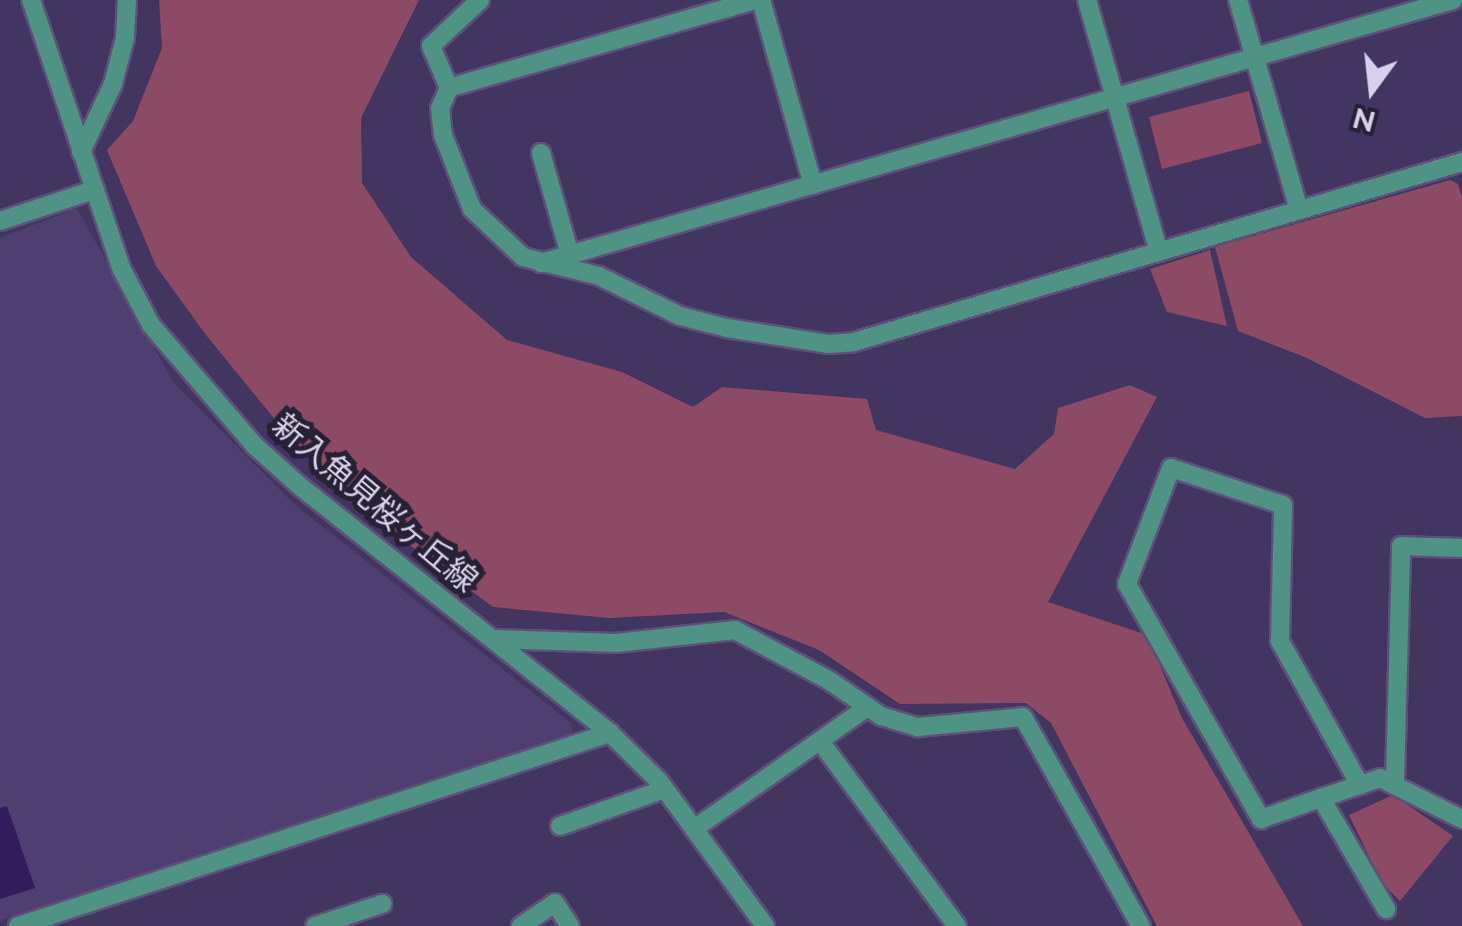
<!DOCTYPE html>
<html>
<head>
<meta charset="utf-8">
<style>
	body { margin:0 }
	#map { position:relative; width:1462px; height:926px; overflow:hidden; background:#423560; font-family:Raleway,"Noto Sans JP",sans-serif }
	div>[style] { position:absolute }
	.built>* { inset:0; background:#4e3f70 }
	.green>* { inset:0; background:#8c4a64 }
	.water>* { inset:0; background:#331c5b }
	.roads { filter:drop-shadow(2px 0 #5d5179) drop-shadow(-2px 0 #5d5179) drop-shadow(0 2px #5d5179) drop-shadow(0 -2px #5d5179) }
	.minor>* { height:18px; margin:-9px; padding:0 9px; transform-origin:9px; border-radius:9px; background:#4e9383 }
	span { translate:-50% -50%; white-space:nowrap; text-align:center; line-height:1.15; -webkit-text-stroke:10px #272135; paint-order:stroke }
	.street-label { font-size:32px; color:#d7d1eb }
	.north { position:absolute; left:1322px; top:40px; width:100px; height:100px; -webkit-text-stroke:8px #272135; paint-order:stroke; rotate:195deg; font-size:28px; font-weight:700; line-height:40px; text-align:center; color:#d7d1eb }
	.north::after { content:''; display:block; margin:auto; width:35px; height:45px; background:#d7d1eb; clip-path:polygon(50% 0,100% 100%,50% 72%,0 100%) }
</style>
</head>
<body>
<div id="map">
	<div class="built">
		<div style="clip-path:polygon(77px 208px,173px 382px,294px 504px,571px 723px,573px 737px,0 920px,0 238px)"></div>
	</div>
	<div class="green">
		<div style="clip-path:polygon(159px 0,419px 0,361px 118px,362px 183px,411px 257px,507px 340px,622px 372px,693px 407px,722px 387px,867px 399px,876px 430px,1015px 469px,1054px 434px,1058px 408px,1130px 385px,1157px 397px,1048px 602px,1147px 635px,1182px 718px,1303px 926px,1157px 926px,1051px 723px,1026px 703px,900px 704px,819px 650px,724px 612px,609px 618px,493px 607px,380px 523px,291px 439px,206px 335px,156px 266px,107px 150px,133px 121px,162px 48px)"></div>
		<div style="clip-path:polygon(1249px 91px,1262px 143px,1162px 169px,1149px 117px)"></div>
		<div style="clip-path:polygon(1450px 180px,1458px 184px,1462px 198px,1462px 416px,1425px 418px,1307px 358px,1238px 331px,1215px 247px)"></div>
		<div style="clip-path:polygon(1210px 250px,1227px 326px,1167px 312px,1150px 269px)"></div>
		<div style="clip-path:polygon(1393px 795px,1453px 836px,1400px 901px,1382px 883px,1349px 815px)"></div>
	</div>
	<div class="water">
		<div style="clip-path:polygon(7px 806px,35px 888px,0 899px,0 808px)"></div>
	</div>
	<div class="roads">
		<div class="minor">
			<div style="left:31px;top:0;width:283px;rotate:71.4deg"></div>
			<div style="left:121px;top:268px;width:64px;rotate:62.2deg"></div>
			<div style="left:151px;top:325px;width:160px;rotate:49.3deg"></div>
			<div style="left:255px;top:446px;width:62px;rotate:41.7deg"></div>
			<div style="left:301px;top:487px;width:395px;rotate:38.5deg"></div>
			<div style="left:610px;top:733px;width:69px;rotate:44.4deg"></div>
			<div style="left:659px;top:781px;width:180px;rotate:53.8deg"></div>
			<div style="left:755px;top:0;width:318px;rotate:164deg"></div>
			<div style="left:449px;top:88px;width:22px;rotate:114deg"></div>
			<div style="left:440px;top:108px;width:27px;rotate:84deg"></div>
			<div style="left:443px;top:135px;width:79px;rotate:68.6deg"></div>
			<div style="left:472px;top:209px;width:70px;rotate:43.3deg"></div>
			<div style="left:523px;top:257px;width:78px;rotate:14deg"></div>
			<div style="left:599px;top:276px;width:90px;rotate:26.3deg"></div>
			<div style="left:680px;top:316px;width:49px;rotate:14.3deg"></div>
			<div style="left:727px;top:328px;width:102px;rotate:9deg"></div>
			<div style="left:828px;top:344px;width:26px;rotate:-4deg"></div>
			<div style="left:854px;top:342px;width:634px;rotate:-16.49deg"></div>
			<div style="left:761px;top:0;width:192px;rotate:74.3deg"></div>
			<div style="left:1087px;top:0;width:262px;rotate:74.1deg"></div>
			<div style="left:1238px;top:0;width:219px;rotate:73.8deg"></div>
			<div style="left:449px;top:88px;width:46px;rotate:-113.2deg"></div>
			<div style="left:431px;top:46px;width:67px;rotate:-43.2deg"></div>
			<div style="left:81px;top:152px;width:75px;rotate:-64.8deg"></div>
			<div style="left:113px;top:84px;width:48px;rotate:-75.4deg"></div>
			<div style="left:125px;top:38px;width:38px;rotate:-87deg"></div>
			<div style="left:541px;top:153px;width:106px;rotate:74.1deg"></div>
			<div style="left:0;top:221px;width:99px;rotate:-18.3deg"></div>
			<div style="left:541px;top:263px;width:949px;rotate:-16.09deg"></div>
			<div style="left:494px;top:639px;width:122px;rotate:1.9deg"></div>
			<div style="left:616px;top:643px;width:120px;rotate:-6.2deg"></div>
			<div style="left:735px;top:630px;width:108px;rotate:28.2deg"></div>
			<div style="left:830px;top:681px;width:62px;rotate:34.5deg"></div>
			<div style="left:881px;top:716px;width:39px;rotate:17deg"></div>
			<div style="left:918px;top:727px;width:105px;rotate:-5.4deg"></div>
			<div style="left:1023px;top:717px;width:240px;rotate:60.6deg"></div>
			<div style="left:820px;top:741px;width:230px;rotate:53.5deg"></div>
			<div style="left:1395px;top:782px;width:236px;rotate:-88.5deg"></div>
			<div style="left:1401px;top:546px;width:61px;rotate:1.9deg"></div>
			<div style="left:1360px;top:785px;width:165px;rotate:-119.1deg"></div>
			<div style="left:1280px;top:641px;width:136px;rotate:-88.7deg"></div>
			<div style="left:1283px;top:505px;width:118px;rotate:-161.7deg"></div>
			<div style="left:1171px;top:468px;width:124px;rotate:110.8deg"></div>
			<div style="left:1127px;top:584px;width:271px;rotate:60.3deg"></div>
			<div style="left:1261px;top:819px;width:64px;rotate:-19.3deg"></div>
			<div style="left:1321px;top:798px;width:41px;rotate:-18.4deg"></div>
			<div style="left:1360px;top:785px;width:21px;rotate:-19deg"></div>
			<div style="left:1380px;top:778px;width:92px;rotate:26.6deg"></div>
			<div style="left:1321px;top:798px;width:129px;rotate:59.6deg"></div>
			<div style="left:560px;top:826px;width:111px;rotate:-19.4deg"></div>
			<div style="left:694px;top:829px;width:210px;rotate:-35.1deg"></div>
			<div style="left:18px;top:926px;width:623px;rotate:-18.06deg"></div>
			<div style="left:315px;top:926px;width:71px;rotate:-18.2deg"></div>
			<div style="left:521px;top:926px;width:41px;rotate:-34.1deg"></div>
			<div style="left:555px;top:903px;width:27px;rotate:57deg"></div>
		</div>
	</div>
	<div class="street-label">
		<span style="left:375px;top:503px;rotate:40deg">新入魚見桜ヶ丘線</span>
	</div>
	<div class="north">N</div>
</div>
</body>
</html>
